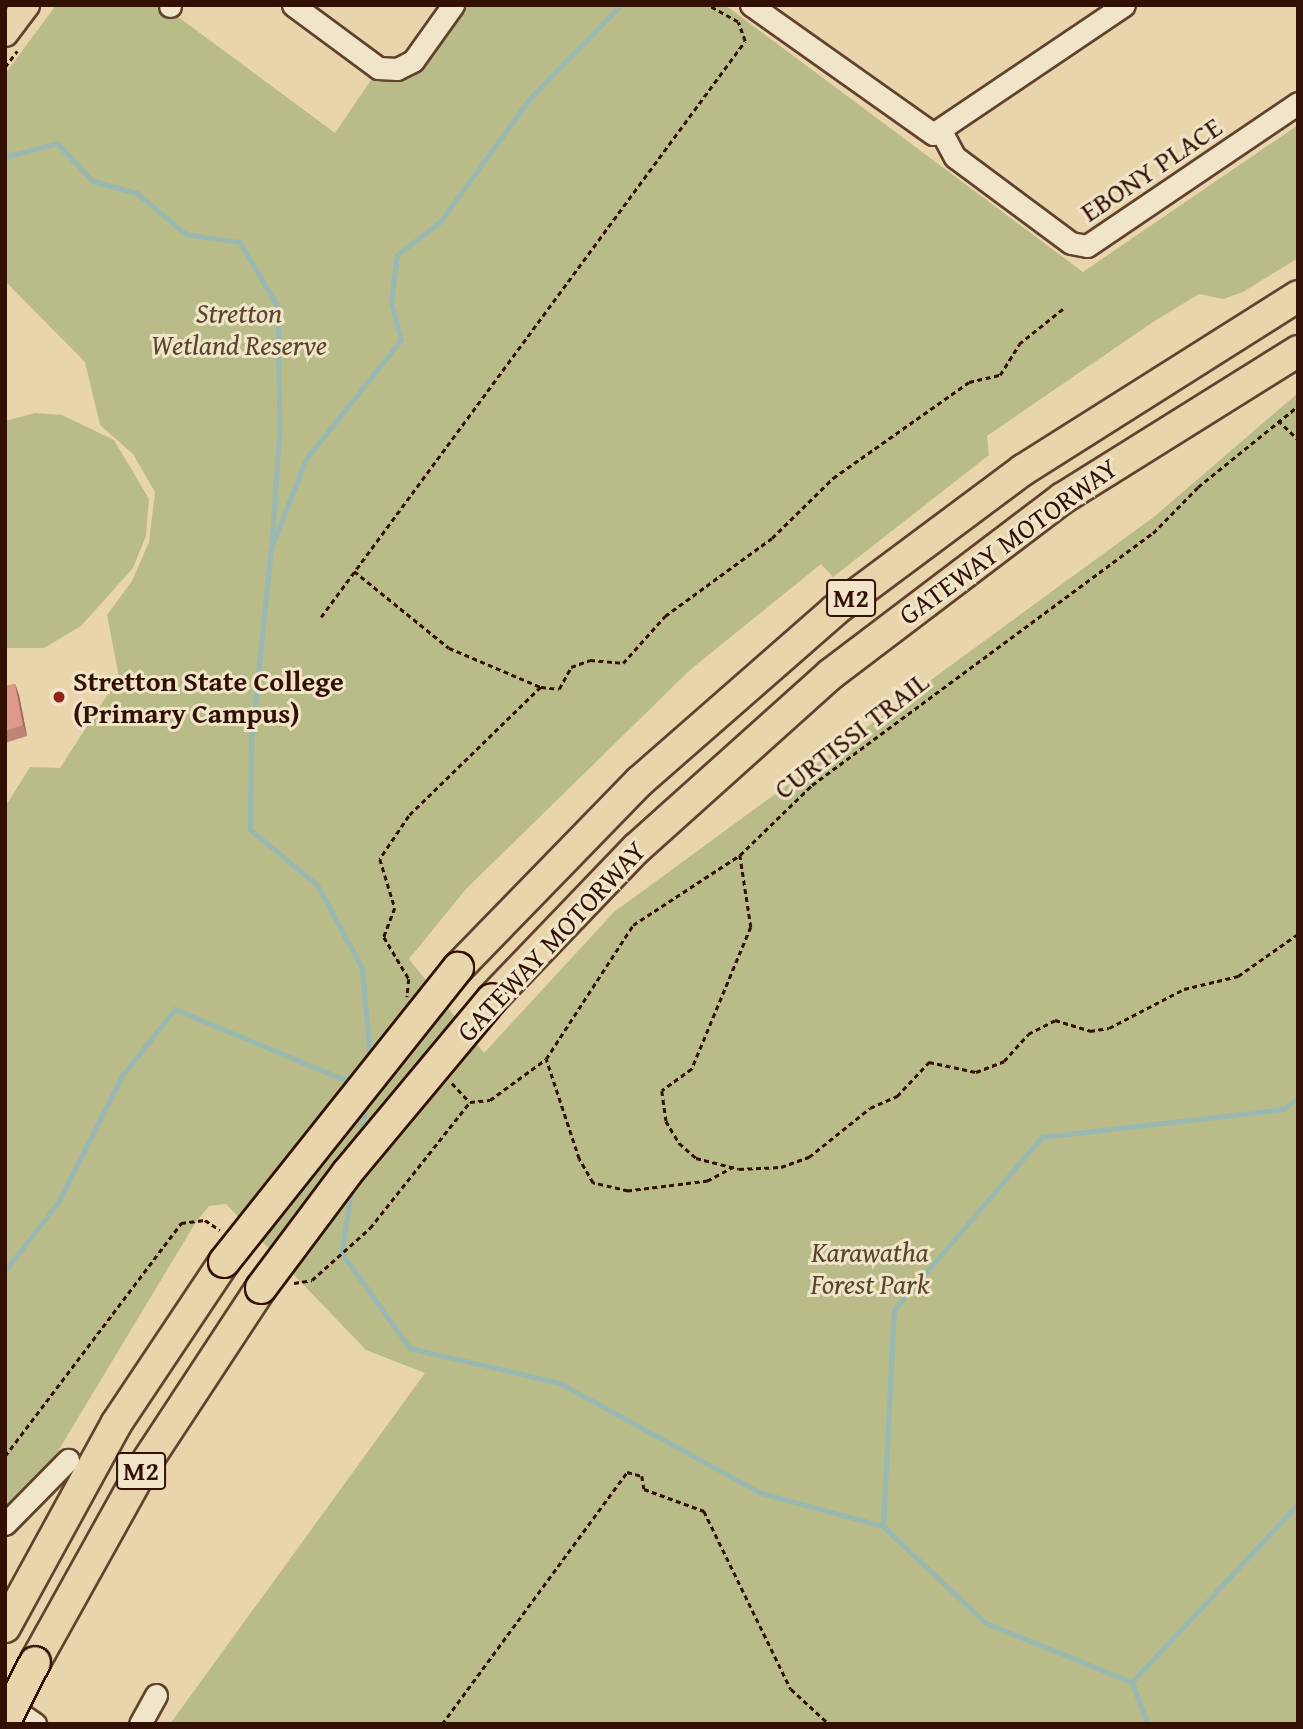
<!DOCTYPE html>
<html>
<head>
<meta charset="utf-8">
<style>
	body { margin:0 }
	#map { position:relative; width:1303px; height:1729px; overflow:hidden; background:#e8d5ac; font-family:"Gentium Book Plus",serif }
	div>[style] { position:absolute }
	.green>* { inset:0; background:#b9bc88 }
	.stream>* { height:4.5px; margin:-2.25px; padding:0 2.25px; transform-origin:2.25px; border-radius:2.25px; background:#98b8b1 }
	.path>* { height:2.5px; margin-top:-1.25px; transform-origin:0; background:repeating-linear-gradient(90deg,#321104 0 5px,transparent 0 8.5px) }
	.roads { filter:drop-shadow(2px 0 #60422e) drop-shadow(-2px 0 #60422e) drop-shadow(0 2px #60422e) drop-shadow(0 -2px #60422e) }
	.minor>* { height:21px; margin:-10.5px; padding:0 10.5px; transform-origin:10.5px; border-radius:10.5px; background:#f0e4c9 }
	.major>* { height:26px; margin:-13px; padding:0 13px; transform-origin:13px; border-radius:13px; background:#e8d5ac }
	.highway>* { height:30px; margin:-15px; padding:0 15px; transform-origin:15px; border-radius:15px; background:#e8d5ac }
	.bridges { filter:drop-shadow(2px 0 #321104) drop-shadow(-2px 0 #321104) drop-shadow(0 2px #321104) drop-shadow(0 -2px #321104) }
	.highway-bridge>* { height:30px; margin:-15px; padding:0 15px; transform-origin:15px; border-radius:15px; background:#e8d5ac }
	.wall>* { inset:0; background:#c08377 }
	.shaded-wall>* { inset:0; background:#9c6a61 }
	.building>* { inset:0; background:#df988a }
	.dots>* { width:19px; height:19px; translate:-50% -50%; box-sizing:border-box; border:4px solid #f0e4c9; border-radius:50% }
	span { translate:-50% -50%; white-space:nowrap; text-align:center; line-height:1.15; -webkit-text-stroke:6px #f0e4c9; paint-order:stroke }
	.shield-label span { padding:2px 5px; background:#f0e4c9; border:2px solid; border-radius:5px; -webkit-text-stroke-width:0 }
	.shield-label { font-size:26px; color:#321104; font-weight:700 }
	.street-label { font-size:28px; color:#321104 }
	.park-label { font-size:28px; color:#5a442c; font-style:italic }
	.poi-label { font-size:28px; color:#321104; font-weight:700 }
	.left { translate:0 -50%; text-align:left }
	.frame { position:absolute; inset:0; border:7px solid #321104; pointer-events:none }
</style>
</head>
<body>
<div id="map">
	<div class="green">
		<div style="clip-path:polygon(56px 5px,162px 5px,335px 133px,371px 80px,419px 68px,463px 5px,725px 5px,1083px 272px,1298px 125px,1298px 258px,1243px 292px,1223px 299px,1199px 294px,1153px 322px,987px 436px,989px 455px,833px 577px,821px 564px,690px 670px,466px 889px,409px 959px,484px 1053px,614px 912px,1155px 516px,1298px 393px,1298px 1724px,170px 1724px,425px 1373px,366px 1350px,226px 1204px,209px 1206px,196px 1222px,5px 1539px,5px 807px,30px 767px,60px 768px,119px 677px,107px 615px,132px 581px,149px 542px,155px 492px,133px 454px,100px 425px,85px 362px,5px 281px,5px 74px)"></div>
		<div style="clip-path:polygon(35px 413px,62px 415px,114px 440px,149px 499px,146px 536px,133px 568px,81px 626px,44px 648px,5px 648px,5px 421px)"></div>
	</div>
	<div class="stream">
		<div style="left:5px;top:157px;width:54px;rotate:-15.1deg"></div>
		<div style="left:57px;top:143px;width:52px;rotate:46.5deg"></div>
		<div style="left:93px;top:181px;width:46px;rotate:15.3deg"></div>
		<div style="left:137px;top:193px;width:64px;rotate:39.9deg"></div>
		<div style="left:186px;top:234px;width:55px;rotate:8.4deg"></div>
		<div style="left:240px;top:242px;width:75px;rotate:59.7deg"></div>
		<div style="left:278px;top:307px;width:122px;rotate:89.1deg"></div>
		<div style="left:280px;top:429px;width:112px;rotate:94.1deg"></div>
		<div style="left:370px;top:1059px;width:91px;rotate:-95deg"></div>
		<div style="left:362px;top:968px;width:94px;rotate:-118.5deg"></div>
		<div style="left:317px;top:885px;width:87px;rotate:-140.6deg"></div>
		<div style="left:250px;top:830px;width:88px;rotate:-89.3deg"></div>
		<div style="left:251px;top:742px;width:195px;rotate:-84.1deg"></div>
		<div style="left:271px;top:548px;width:96px;rotate:-68.5deg"></div>
		<div style="left:306px;top:459px;width:152px;rotate:-51.4deg"></div>
		<div style="left:401px;top:340px;width:39px;rotate:-105deg"></div>
		<div style="left:391px;top:302px;width:47px;rotate:-82.7deg"></div>
		<div style="left:397px;top:255px;width:54px;rotate:-37.5deg"></div>
		<div style="left:440px;top:222px;width:153px;rotate:-54deg"></div>
		<div style="left:530px;top:98px;width:130px;rotate:-45.6deg"></div>
		<div style="left:360px;top:1139px;width:33px;rotate:-81deg"></div>
		<div style="left:352px;top:1189px;width:65px;rotate:98.9deg"></div>
		<div style="left:342px;top:1253px;width:117px;rotate:54.4deg"></div>
		<div style="left:410px;top:1348px;width:154px;rotate:13.1deg"></div>
		<div style="left:560px;top:1383px;width:229px;rotate:28.7deg"></div>
		<div style="left:761px;top:1493px;width:126px;rotate:15.1deg"></div>
		<div style="left:883px;top:1526px;width:141px;rotate:43.3deg"></div>
		<div style="left:986px;top:1623px;width:157px;rotate:22deg"></div>
		<div style="left:1132px;top:1682px;width:45px;rotate:69.1deg"></div>
		<div style="left:5px;top:1271px;width:88px;rotate:-52.4deg"></div>
		<div style="left:59px;top:1201px;width:140px;rotate:-63.3deg"></div>
		<div style="left:122px;top:1076px;width:85px;rotate:-51.7deg"></div>
		<div style="left:175px;top:1009px;width:193px;rotate:22.6deg"></div>
		<div style="left:883px;top:1526px;width:216px;rotate:-87.1deg"></div>
		<div style="left:894px;top:1310px;width:228px;rotate:-49.5deg"></div>
		<div style="left:1042px;top:1137px;width:243px;rotate:-6.6deg"></div>
		<div style="left:1283px;top:1109px;width:19px;rotate:-36deg"></div>
		<div style="left:1132px;top:1682px;width:243px;rotate:-47deg"></div>
	</div>
	<div class="path">
		<div style="left:5px;top:67px;width:20px;rotate:-53deg"></div>
		<div style="left:1278px;top:420px;width:28px;rotate:44deg"></div>
		<div style="left:354px;top:571px;width:122px;rotate:39deg"></div>
		<div style="left:449px;top:648px;width:100px;rotate:23deg"></div>
		<div style="left:541px;top:687px;width:185px;rotate:135.7deg"></div>
		<div style="left:409px;top:816px;width:52px;rotate:124deg"></div>
		<div style="left:380px;top:859px;width:51px;rotate:73deg"></div>
		<div style="left:395px;top:908px;width:31px;rotate:111deg"></div>
		<div style="left:384px;top:937px;width:49px;rotate:59.2deg"></div>
		<div style="left:409px;top:979px;width:18px;rotate:96deg"></div>
		<div style="left:321px;top:617px;width:715px;rotate:-53.64deg"></div>
		<div style="left:745px;top:41px;width:20px;rotate:-110deg"></div>
		<div style="left:738px;top:22px;width:35px;rotate:-151deg"></div>
		<div style="left:541px;top:687px;width:18px;rotate:6deg"></div>
		<div style="left:559px;top:689px;width:25px;rotate:-61deg"></div>
		<div style="left:571px;top:667px;width:20px;rotate:-20deg"></div>
		<div style="left:590px;top:660px;width:33px;rotate:5deg"></div>
		<div style="left:623px;top:663px;width:63px;rotate:-48.2deg"></div>
		<div style="left:665px;top:616px;width:132px;rotate:-36.1deg"></div>
		<div style="left:772px;top:538px;width:86px;rotate:-44.5deg"></div>
		<div style="left:833px;top:478px;width:166px;rotate:-35.2deg"></div>
		<div style="left:969px;top:382px;width:32px;rotate:-13deg"></div>
		<div style="left:1000px;top:375px;width:36px;rotate:-58deg"></div>
		<div style="left:1019px;top:344px;width:58px;rotate:-38.7deg"></div>
		<div style="left:740px;top:855px;width:73px;rotate:81.3deg"></div>
		<div style="left:751px;top:927px;width:154px;rotate:112.6deg"></div>
		<div style="left:692px;top:1069px;width:37px;rotate:144deg"></div>
		<div style="left:662px;top:1091px;width:30px;rotate:82deg"></div>
		<div style="left:666px;top:1121px;width:26px;rotate:59deg"></div>
		<div style="left:679px;top:1143px;width:23px;rotate:41deg"></div>
		<div style="left:696px;top:1158px;width:44px;rotate:14.3deg"></div>
		<div style="left:739px;top:1169px;width:42px;rotate:-2.7deg"></div>
		<div style="left:781px;top:1167px;width:30px;rotate:-20deg"></div>
		<div style="left:809px;top:1157px;width:78px;rotate:-38.8deg"></div>
		<div style="left:870px;top:1108px;width:30px;rotate:-24deg"></div>
		<div style="left:897px;top:1096px;width:47px;rotate:-46.7deg"></div>
		<div style="left:929px;top:1062px;width:48px;rotate:12deg"></div>
		<div style="left:976px;top:1072px;width:30px;rotate:-21deg"></div>
		<div style="left:1004px;top:1061px;width:36px;rotate:-48deg"></div>
		<div style="left:1028px;top:1034px;width:30px;rotate:-27deg"></div>
		<div style="left:1055px;top:1020px;width:37px;rotate:17deg"></div>
		<div style="left:1090px;top:1031px;width:19px;rotate:-9deg"></div>
		<div style="left:1109px;top:1028px;width:85px;rotate:-27.5deg"></div>
		<div style="left:1184px;top:989px;width:56px;rotate:-13.5deg"></div>
		<div style="left:1238px;top:976px;width:73px;rotate:-35deg"></div>
		<div style="left:452px;top:1083px;width:26px;rotate:47deg"></div>
		<div style="left:470px;top:1102px;width:20px;rotate:-6deg"></div>
		<div style="left:490px;top:1100px;width:69px;rotate:-36.2deg"></div>
		<div style="left:734px;top:1167px;width:30px;rotate:152deg"></div>
		<div style="left:708px;top:1181px;width:81px;rotate:172.9deg"></div>
		<div style="left:628px;top:1191px;width:36px;rotate:-167deg"></div>
		<div style="left:593px;top:1183px;width:28px;rotate:-120deg"></div>
		<div style="left:579px;top:1159px;width:105px;rotate:-108.3deg"></div>
		<div style="left:546px;top:1059px;width:160px;rotate:-57deg"></div>
		<div style="left:633px;top:925px;width:128px;rotate:-33.2deg"></div>
		<div style="left:740px;top:855px;width:100px;rotate:-44.2deg"></div>
		<div style="left:812px;top:785px;width:424px;rotate:-36.5deg"></div>
		<div style="left:1153px;top:533px;width:64px;rotate:-45.6deg"></div>
		<div style="left:1198px;top:487px;width:129px;rotate:-39deg"></div>
		<div style="left:294px;top:1283px;width:18px;rotate:-9deg"></div>
		<div style="left:312px;top:1280px;width:78px;rotate:-41.9deg"></div>
		<div style="left:370px;top:1228px;width:161px;rotate:-51.6deg"></div>
		<div style="left:5px;top:1456px;width:292px;rotate:-52.9deg"></div>
		<div style="left:181px;top:1223px;width:24px;rotate:-7deg"></div>
		<div style="left:205px;top:1220px;width:18px;rotate:34deg"></div>
		<div style="left:442px;top:1724px;width:313px;rotate:-53.7deg"></div>
		<div style="left:627px;top:1472px;width:16px;rotate:15deg"></div>
		<div style="left:642px;top:1476px;width:13px;rotate:81deg"></div>
		<div style="left:644px;top:1489px;width:64px;rotate:20.1deg"></div>
		<div style="left:704px;top:1511px;width:198px;rotate:64deg"></div>
		<div style="left:791px;top:1689px;width:52px;rotate:42.6deg"></div>
	</div>
	<div class="roads">
		<div class="minor">
			<div style="left:293px;top:5px;width:106px;rotate:36.5deg"></div>
			<div style="left:378px;top:68px;width:19px;rotate:3deg"></div>
			<div style="left:397px;top:69px;width:18px;rotate:-27deg"></div>
			<div style="left:413px;top:61px;width:69px;rotate:-54.5deg"></div>
			<div style="left:751px;top:5px;width:223px;rotate:35.3deg"></div>
			<div style="left:933px;top:134px;width:230px;rotate:-34deg"></div>
			<div style="left:170px;top:6px;width:1px;rotate:-90deg"></div>
			<div style="left:942px;top:133px;width:27px;rotate:62deg"></div>
			<div style="left:955px;top:157px;width:144px;rotate:36.6deg"></div>
			<div style="left:1071px;top:243px;width:16px;rotate:11deg"></div>
			<div style="left:1087px;top:246px;width:255px;rotate:-34.1deg"></div>
			<div style="left:5px;top:1524px;width:90px;rotate:-45.5deg"></div>
			<div style="left:5px;top:1703px;width:37px;rotate:35deg"></div>
			<div style="left:140px;top:1724px;width:33px;rotate:-61deg"></div>
		</div>
		<div class="major">
			<div style="left:5px;top:33px;width:35px;rotate:-53deg"></div>
		</div>
		<div class="highway">
			<div style="left:458px;top:968px;width:261px;rotate:-45.8deg"></div>
			<div style="left:640px;top:781px;width:259px;rotate:-41.2deg"></div>
			<div style="left:835px;top:610px;width:234px;rotate:-36.7deg"></div>
			<div style="left:1023px;top:470px;width:325px;rotate:-32.3deg"></div>
			<div style="left:492px;top:999px;width:209px;rotate:-46.2deg"></div>
			<div style="left:637px;top:848px;width:261px;rotate:-41.9deg"></div>
			<div style="left:831px;top:674px;width:291px;rotate:-37.2deg"></div>
			<div style="left:1063px;top:498px;width:277px;rotate:-32deg"></div>
			<div style="left:5px;top:1627px;width:231px;rotate:-61.3deg"></div>
			<div style="left:116px;top:1424px;width:195px;rotate:-56.3deg"></div>
			<div style="left:35px;top:1662px;width:224px;rotate:-60.9deg"></div>
			<div style="left:144px;top:1466px;width:213px;rotate:-56.7deg"></div>
		</div>
	</div>
	<div class="bridges">
		<div class="highway-bridge">
			<div style="left:224px;top:1262px;width:376px;rotate:-51.5deg"></div>
			<div style="left:261px;top:1288px;width:144px;rotate:-53.2deg"></div>
			<div style="left:347px;top:1173px;width:226px;rotate:-50.2deg"></div>
			<div style="left:5px;top:1721px;width:66px;rotate:-63deg"></div>
		</div>
	</div>
	<div class="wall">
		<div style="clip-path:polygon(15px 684px,19px 695px,27px 736px,5px 743px,5px 686px)"></div>
	</div>
	<div class="shaded-wall">
		<div style="clip-path:polygon(15px 684px,19px 695px,27px 736px,23px 725px)"></div>
	</div>
	<div class="building">
		<div style="clip-path:polygon(15px 684px,23px 725px,5px 731px,5px 686px)"></div>
	</div>
	<div class="dots">
		<div style="left:59px;top:697px;background:#8f2418"></div>
	</div>
	<div class="shield-label">
		<span style="left:851px;top:598px">M2</span>
		<span style="left:141px;top:1471px">M2</span>
	</div>
	<div class="street-label">
		<span style="left:1151px;top:169px;rotate:-34deg">EBONY PLACE</span>
		<span style="left:1008px;top:541px;rotate:-36deg">GATEWAY MOTORWAY</span>
		<span style="left:851px;top:735px;rotate:-38deg">CURTISSI TRAIL</span>
		<span style="left:551px;top:941px;rotate:-47deg">GATEWAY MOTORWAY</span>
	</div>
	<div class="park-label">
		<span style="left:239px;top:329px">Stretton<br>Wetland Reserve</span>
		<span style="left:870px;top:1268px">Karawatha<br>Forest Park</span>
	</div>
	<div class="poi-label">
		<span class="left" style="left:73px;top:697px">Stretton State College<br>(Primary Campus)</span>
	</div>
	<div class="frame"></div>
</div>
</body>
</html>
